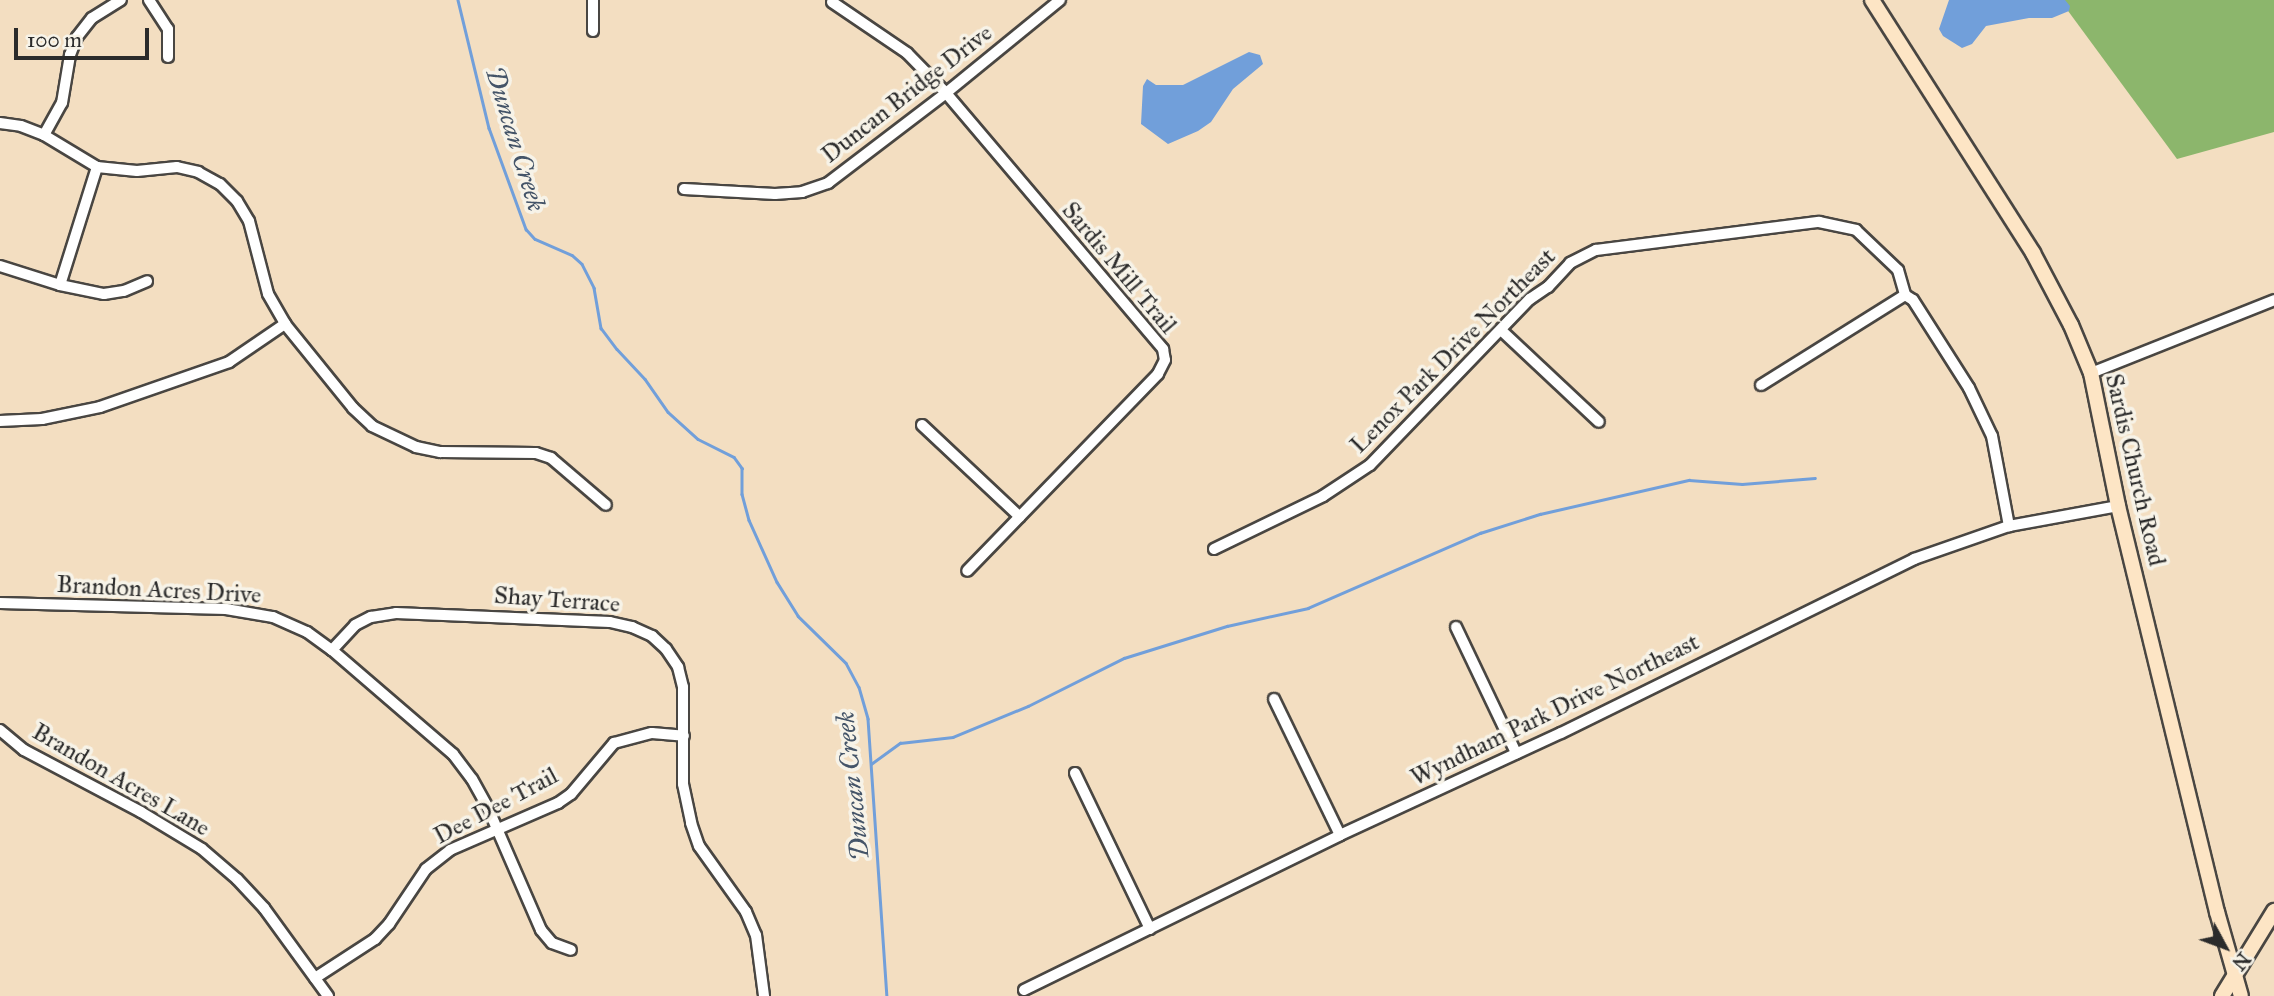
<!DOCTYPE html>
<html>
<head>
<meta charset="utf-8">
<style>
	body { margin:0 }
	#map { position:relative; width:2274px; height:996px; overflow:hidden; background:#f3dec1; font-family:"IM FELL Great Primer",serif }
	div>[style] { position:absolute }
	.forest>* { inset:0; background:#8cb66c }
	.water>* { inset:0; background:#719fda }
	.stream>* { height:2.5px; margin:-1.25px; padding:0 1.25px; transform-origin:1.25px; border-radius:1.25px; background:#719fda }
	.roads { filter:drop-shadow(2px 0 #494642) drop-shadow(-2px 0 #494642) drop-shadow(0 2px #494642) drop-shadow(0 -2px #494642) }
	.street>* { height:10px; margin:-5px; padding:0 5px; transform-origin:5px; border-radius:5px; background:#fff }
	.secondary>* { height:14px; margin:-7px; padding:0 7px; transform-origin:7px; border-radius:7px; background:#fde5c5 }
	span { translate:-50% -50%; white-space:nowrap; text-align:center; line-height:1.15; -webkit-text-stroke:7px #f7f3e8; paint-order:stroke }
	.street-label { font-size:24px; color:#2b2b2b }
	.water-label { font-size:26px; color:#445468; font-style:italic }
	.north { position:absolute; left:2190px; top:912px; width:70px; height:70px; -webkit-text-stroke:5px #f7f3e8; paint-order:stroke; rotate:131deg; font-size:19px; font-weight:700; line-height:28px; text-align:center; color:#2b2b2b }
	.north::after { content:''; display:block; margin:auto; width:24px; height:32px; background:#2b2b2b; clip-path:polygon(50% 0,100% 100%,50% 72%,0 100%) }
	.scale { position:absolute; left:14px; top:28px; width:135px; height:32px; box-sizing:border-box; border:4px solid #2b2b2b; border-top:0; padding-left:9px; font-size:21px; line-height:24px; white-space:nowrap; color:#2b2b2b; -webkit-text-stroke:5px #f7f3e8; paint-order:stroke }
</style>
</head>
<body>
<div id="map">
	<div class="forest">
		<div style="clip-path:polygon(2060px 0,2274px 0,2274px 132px,2177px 159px)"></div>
	</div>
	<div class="water">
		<div style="clip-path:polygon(1949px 0,2065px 0,2070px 6px,2069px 11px,2052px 18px,2029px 18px,1986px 26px,1972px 44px,1962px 48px,1943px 36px,1939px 29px)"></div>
		<div style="clip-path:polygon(1249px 52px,1260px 55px,1263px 64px,1233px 89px,1211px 122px,1198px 131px,1168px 144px,1141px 124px,1143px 86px,1147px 79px,1156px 85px,1183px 85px)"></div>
	</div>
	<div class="stream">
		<div style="left:458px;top:0;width:132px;rotate:76.4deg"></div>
		<div style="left:489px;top:128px;width:108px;rotate:69.9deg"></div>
		<div style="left:526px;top:229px;width:13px;rotate:48deg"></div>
		<div style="left:535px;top:239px;width:40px;rotate:23.4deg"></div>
		<div style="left:572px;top:255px;width:13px;rotate:42deg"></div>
		<div style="left:582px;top:264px;width:27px;rotate:63deg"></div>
		<div style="left:594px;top:288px;width:41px;rotate:80.1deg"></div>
		<div style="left:601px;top:328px;width:26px;rotate:53deg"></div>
		<div style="left:617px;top:349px;width:41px;rotate:47deg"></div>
		<div style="left:645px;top:379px;width:40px;rotate:55.1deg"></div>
		<div style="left:668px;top:412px;width:40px;rotate:42deg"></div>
		<div style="left:698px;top:439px;width:40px;rotate:26.6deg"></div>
		<div style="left:734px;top:457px;width:14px;rotate:54deg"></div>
		<div style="left:742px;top:468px;width:26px;rotate:90deg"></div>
		<div style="left:742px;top:494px;width:27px;rotate:75deg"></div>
		<div style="left:749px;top:520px;width:68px;rotate:65.7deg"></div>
		<div style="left:777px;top:582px;width:40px;rotate:58deg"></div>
		<div style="left:798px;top:616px;width:67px;rotate:44.4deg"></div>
		<div style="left:846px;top:663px;width:27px;rotate:62deg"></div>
		<div style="left:859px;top:687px;width:33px;rotate:74deg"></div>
		<div style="left:868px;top:719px;width:278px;rotate:86.1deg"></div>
		<div style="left:871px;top:764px;width:36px;rotate:-36deg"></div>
		<div style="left:900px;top:743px;width:53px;rotate:-6.5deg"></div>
		<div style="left:953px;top:737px;width:81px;rotate:-22.5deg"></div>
		<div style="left:1028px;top:706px;width:107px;rotate:-26.6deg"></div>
		<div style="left:1124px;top:658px;width:108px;rotate:-17.3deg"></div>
		<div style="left:1227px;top:626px;width:83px;rotate:-12.5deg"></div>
		<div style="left:1308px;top:608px;width:188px;rotate:-23.6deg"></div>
		<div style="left:1480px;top:533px;width:63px;rotate:-17.6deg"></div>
		<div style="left:1540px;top:514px;width:153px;rotate:-12.9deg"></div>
		<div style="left:1689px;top:480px;width:53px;rotate:4.3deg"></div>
		<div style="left:1742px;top:484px;width:73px;rotate:-4.7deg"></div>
	</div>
	<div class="roads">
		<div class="street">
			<div style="left:149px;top:0;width:35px;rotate:57deg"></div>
			<div style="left:168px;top:29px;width:28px;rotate:90deg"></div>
			<div style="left:832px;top:2px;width:91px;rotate:34.2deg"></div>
			<div style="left:907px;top:53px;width:56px;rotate:45.7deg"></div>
			<div style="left:946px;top:93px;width:336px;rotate:49.7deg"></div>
			<div style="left:1163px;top:349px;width:11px;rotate:80deg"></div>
			<div style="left:1165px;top:360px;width:16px;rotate:117deg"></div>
			<div style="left:1158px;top:374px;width:274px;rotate:134.1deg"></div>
			<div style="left:593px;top:31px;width:31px;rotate:-90deg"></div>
			<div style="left:0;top:123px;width:21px;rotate:8deg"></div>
			<div style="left:21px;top:126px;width:25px;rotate:21deg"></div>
			<div style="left:44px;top:135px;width:62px;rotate:31.1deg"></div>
			<div style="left:97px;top:167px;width:40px;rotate:5.7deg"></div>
			<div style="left:137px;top:171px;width:40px;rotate:-5.7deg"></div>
			<div style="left:177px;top:167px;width:22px;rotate:13deg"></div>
			<div style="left:198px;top:172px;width:25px;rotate:29deg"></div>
			<div style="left:220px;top:184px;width:24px;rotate:45deg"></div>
			<div style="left:237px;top:201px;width:23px;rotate:59deg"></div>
			<div style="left:249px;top:221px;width:75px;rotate:75.4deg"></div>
			<div style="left:268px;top:294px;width:34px;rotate:60deg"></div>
			<div style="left:285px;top:324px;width:108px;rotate:51deg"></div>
			<div style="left:353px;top:408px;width:26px;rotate:43deg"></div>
			<div style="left:372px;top:426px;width:49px;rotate:25.5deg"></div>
			<div style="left:416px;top:447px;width:25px;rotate:12deg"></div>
			<div style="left:440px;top:452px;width:96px;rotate:0.6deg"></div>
			<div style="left:536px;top:453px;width:16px;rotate:18deg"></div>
			<div style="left:551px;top:458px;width:72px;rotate:40.5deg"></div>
			<div style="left:44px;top:135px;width:37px;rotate:-61deg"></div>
			<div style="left:62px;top:103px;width:49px;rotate:-80.5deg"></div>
			<div style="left:70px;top:55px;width:19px;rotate:-69deg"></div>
			<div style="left:77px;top:37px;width:24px;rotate:-52deg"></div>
			<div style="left:92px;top:18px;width:34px;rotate:-32deg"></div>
			<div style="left:684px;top:189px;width:91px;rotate:3.1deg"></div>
			<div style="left:775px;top:194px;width:27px;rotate:-4deg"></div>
			<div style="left:802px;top:192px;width:28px;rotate:-19deg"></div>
			<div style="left:828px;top:183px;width:148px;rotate:-37.3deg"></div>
			<div style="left:946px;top:93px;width:147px;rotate:-39.2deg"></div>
			<div style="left:0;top:266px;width:63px;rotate:17.6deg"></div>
			<div style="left:60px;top:285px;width:45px;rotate:11.6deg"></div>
			<div style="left:104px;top:294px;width:20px;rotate:-9deg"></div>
			<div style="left:124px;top:291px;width:25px;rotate:-23deg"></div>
			<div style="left:60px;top:285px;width:124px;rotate:-72.6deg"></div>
			<div style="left:1501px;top:330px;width:134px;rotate:43.2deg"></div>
			<div style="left:2091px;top:373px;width:197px;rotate:-21.7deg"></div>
			<div style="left:1761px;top:385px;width:170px;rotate:-32deg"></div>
			<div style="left:0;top:421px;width:42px;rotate:-2.7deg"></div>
			<div style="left:42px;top:419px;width:59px;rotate:-11.7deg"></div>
			<div style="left:100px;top:407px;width:137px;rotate:-19.2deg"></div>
			<div style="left:229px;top:362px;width:68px;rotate:-34.2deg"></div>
			<div style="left:922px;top:425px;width:134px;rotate:43.2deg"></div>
			<div style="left:1214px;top:549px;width:121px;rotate:-25.9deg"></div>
			<div style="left:1323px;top:496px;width:56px;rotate:-33.4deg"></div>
			<div style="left:1370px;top:465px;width:231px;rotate:-46.1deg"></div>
			<div style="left:1530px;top:299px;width:22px;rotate:-34deg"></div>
			<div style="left:1548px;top:287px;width:33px;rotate:-47deg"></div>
			<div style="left:1570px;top:263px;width:29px;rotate:-27deg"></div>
			<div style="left:1596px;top:250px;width:225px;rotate:-7.2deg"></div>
			<div style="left:1819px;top:222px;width:38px;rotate:12deg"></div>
			<div style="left:1856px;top:230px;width:58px;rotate:43.6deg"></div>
			<div style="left:1898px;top:270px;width:26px;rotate:74deg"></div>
			<div style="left:1905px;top:295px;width:9px;rotate:32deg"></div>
			<div style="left:1913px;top:300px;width:104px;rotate:57.5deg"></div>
			<div style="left:1969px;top:388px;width:53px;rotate:64.4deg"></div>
			<div style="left:1992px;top:436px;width:92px;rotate:79.3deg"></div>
			<div style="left:0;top:603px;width:226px;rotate:1.5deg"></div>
			<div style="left:226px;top:609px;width:48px;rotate:9.7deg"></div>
			<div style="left:273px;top:617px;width:37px;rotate:24deg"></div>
			<div style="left:307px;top:632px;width:31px;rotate:36deg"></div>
			<div style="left:332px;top:650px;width:160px;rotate:40.7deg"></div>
			<div style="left:453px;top:754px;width:31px;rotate:53deg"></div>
			<div style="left:472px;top:779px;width:33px;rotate:61deg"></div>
			<div style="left:488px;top:808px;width:133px;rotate:66.5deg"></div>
			<div style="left:541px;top:930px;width:17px;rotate:50deg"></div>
			<div style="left:552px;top:943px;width:20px;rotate:20deg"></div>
			<div style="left:1456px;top:627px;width:140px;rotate:64.5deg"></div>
			<div style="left:332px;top:650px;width:34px;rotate:-47deg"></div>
			<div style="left:355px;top:625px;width:18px;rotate:-27deg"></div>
			<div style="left:371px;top:617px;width:25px;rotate:-9deg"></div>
			<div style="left:396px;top:613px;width:214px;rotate:2.4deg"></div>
			<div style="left:610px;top:622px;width:23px;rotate:13deg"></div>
			<div style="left:632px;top:627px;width:22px;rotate:24deg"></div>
			<div style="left:652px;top:636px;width:19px;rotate:43deg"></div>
			<div style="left:666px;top:649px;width:22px;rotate:56deg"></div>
			<div style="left:678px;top:667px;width:21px;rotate:76deg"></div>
			<div style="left:683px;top:687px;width:97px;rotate:90deg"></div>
			<div style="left:683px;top:784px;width:40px;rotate:78deg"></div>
			<div style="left:691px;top:823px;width:24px;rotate:71deg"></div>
			<div style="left:699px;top:846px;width:81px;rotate:54.5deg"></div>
			<div style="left:746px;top:912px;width:25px;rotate:67deg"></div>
			<div style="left:756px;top:935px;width:62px;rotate:82.5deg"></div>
			<div style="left:1274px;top:699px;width:151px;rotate:64.1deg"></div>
			<div style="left:0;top:730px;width:31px;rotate:40deg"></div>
			<div style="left:24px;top:750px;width:132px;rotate:27.9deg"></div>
			<div style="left:141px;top:812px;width:71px;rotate:31.2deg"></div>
			<div style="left:202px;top:849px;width:46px;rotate:40.6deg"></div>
			<div style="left:237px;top:879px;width:40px;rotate:47deg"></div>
			<div style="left:264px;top:908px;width:109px;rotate:54deg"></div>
			<div style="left:1075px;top:773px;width:173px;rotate:64.3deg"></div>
			<div style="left:315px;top:978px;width:72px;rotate:-33deg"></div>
			<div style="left:375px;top:939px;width:21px;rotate:-47deg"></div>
			<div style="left:389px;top:924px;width:66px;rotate:-56.1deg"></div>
			<div style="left:426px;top:869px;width:31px;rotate:-38deg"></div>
			<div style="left:450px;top:850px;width:118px;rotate:-23.5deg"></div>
			<div style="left:558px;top:803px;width:16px;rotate:-35deg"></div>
			<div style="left:571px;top:794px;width:67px;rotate:-49.9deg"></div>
			<div style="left:614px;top:743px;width:39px;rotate:-15deg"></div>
			<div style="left:652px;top:733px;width:32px;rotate:5deg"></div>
			<div style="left:1024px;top:990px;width:352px;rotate:-26.1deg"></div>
			<div style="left:1340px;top:835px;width:243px;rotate:-24.8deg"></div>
			<div style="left:1561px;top:733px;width:394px;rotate:-26.2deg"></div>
			<div style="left:1914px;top:559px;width:101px;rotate:-19.2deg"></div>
			<div style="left:2009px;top:526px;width:111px;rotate:-10.4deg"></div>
		</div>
		<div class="secondary">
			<div style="left:1872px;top:0;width:300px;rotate:57.5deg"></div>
			<div style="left:2033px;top:253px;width:81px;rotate:62.2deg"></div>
			<div style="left:2071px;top:325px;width:52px;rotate:67.4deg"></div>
			<div style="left:2091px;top:373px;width:136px;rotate:78.5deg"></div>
			<div style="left:2118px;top:506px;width:418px;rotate:76.3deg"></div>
			<div style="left:2217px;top:912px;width:87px;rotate:74.1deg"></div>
			<div style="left:2222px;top:996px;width:100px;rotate:-58.5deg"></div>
		</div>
	</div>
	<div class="street-label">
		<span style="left:907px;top:94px;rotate:-38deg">Duncan Bridge Drive</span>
		<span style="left:1119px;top:268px;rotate:50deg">Sardis Mill Trail</span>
		<span style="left:1453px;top:351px;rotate:-45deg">Lenox Park Drive Northeast</span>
		<span style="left:2135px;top:470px;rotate:77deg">Sardis Church Road</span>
		<span style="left:159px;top:590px;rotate:3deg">Brandon Acres Drive</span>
		<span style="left:557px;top:600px;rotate:4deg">Shay Terrace</span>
		<span style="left:1555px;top:710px;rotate:-26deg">Wyndham Park Drive Northeast</span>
		<span style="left:121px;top:780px;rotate:30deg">Brandon Acres Lane</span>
		<span style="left:496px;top:806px;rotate:-28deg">Dee Dee Trail</span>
	</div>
	<div class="water-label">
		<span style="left:515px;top:139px;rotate:73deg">Duncan Creek</span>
		<span style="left:853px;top:786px;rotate:-96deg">Duncan Creek</span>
	</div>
	<div class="north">N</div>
	<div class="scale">100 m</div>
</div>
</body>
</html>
